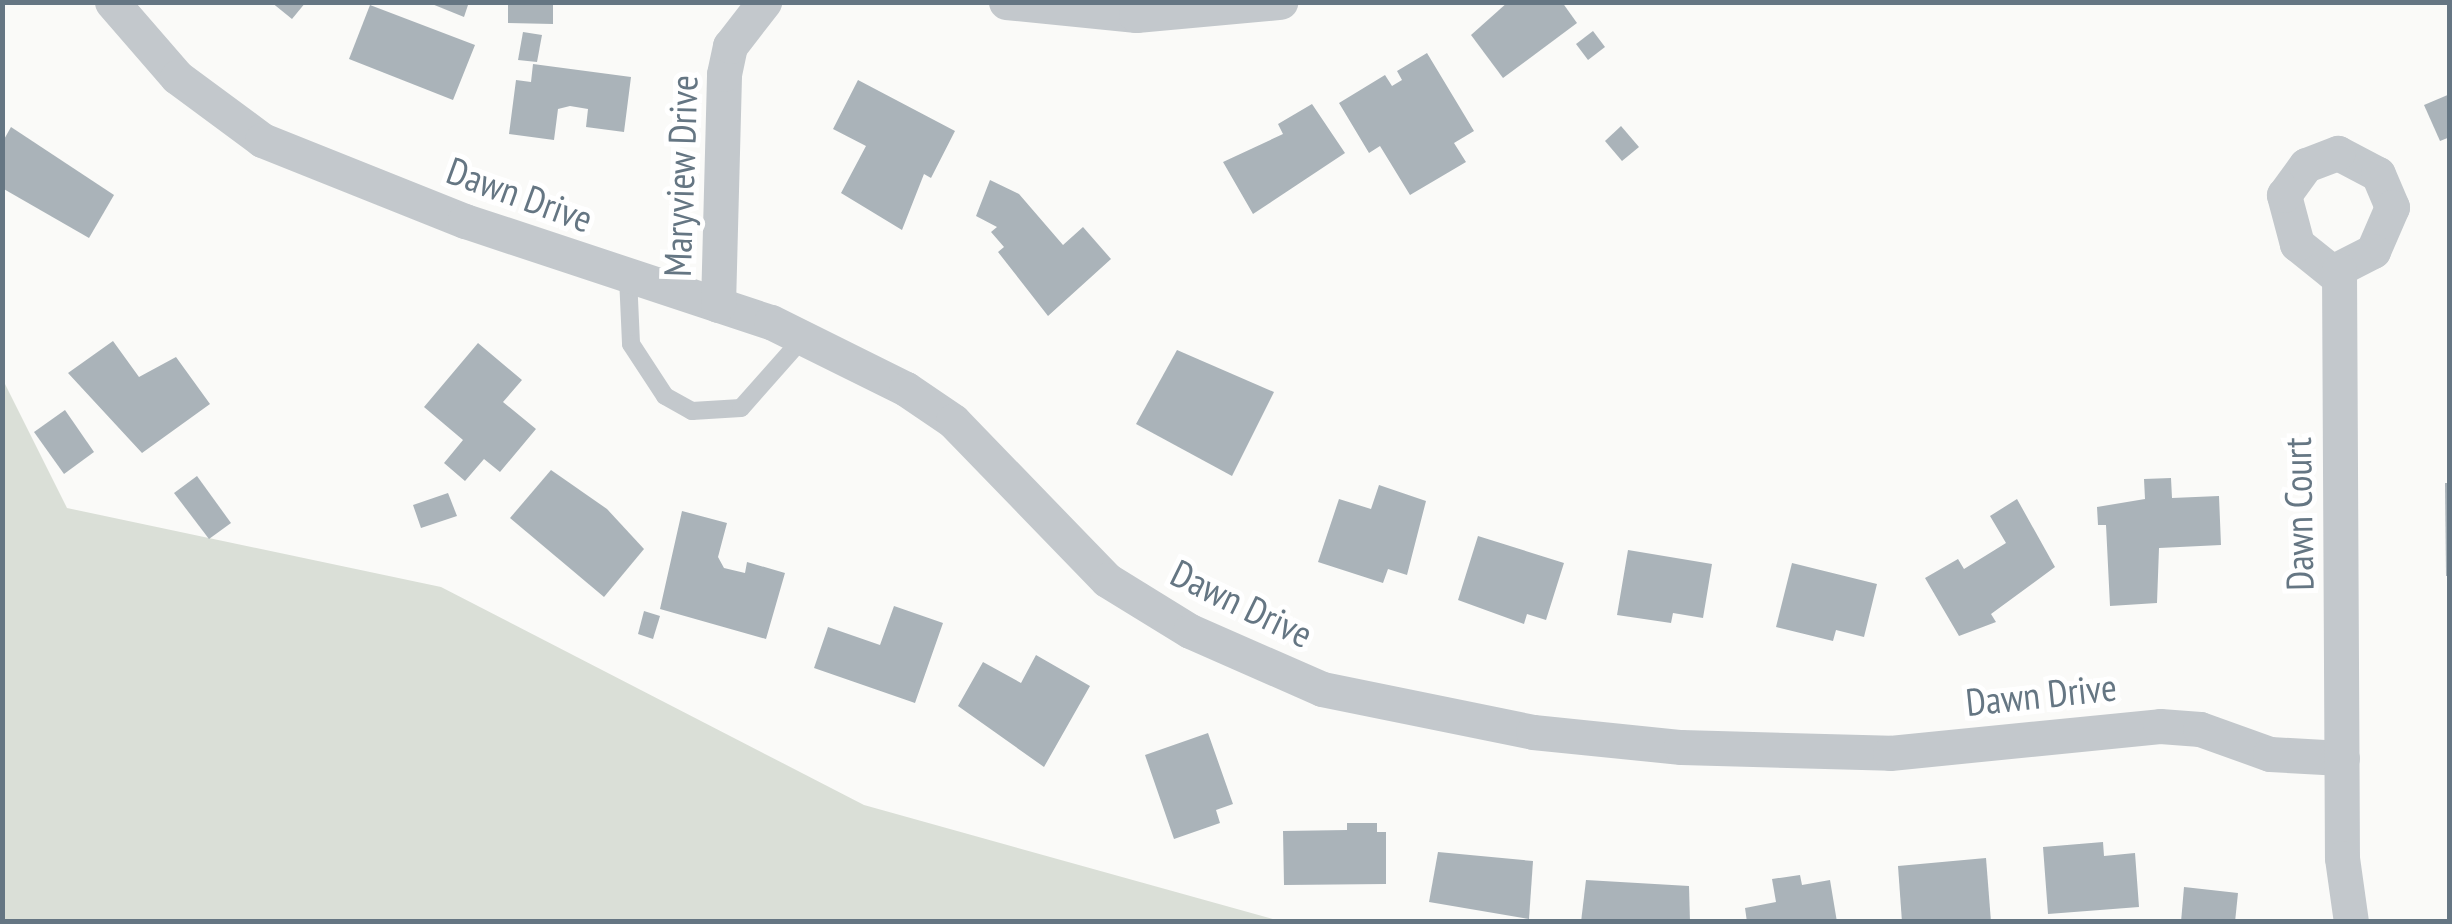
<!DOCTYPE html>
<html>
<head>
<meta charset="utf-8">
<style>
	body { margin:0 }
	#map { position:relative; width:2452px; height:924px; overflow:hidden; background:#fafaf8; font-family:"PT Sans Narrow",sans-serif }
	div>[style] { position:absolute }
	.green>* { inset:0; background:#dadfd7 }
	.building>* { inset:0; background:#aab3b9 }
	.lane>* { height:18px; margin:-9px; padding:0 9px; transform-origin:9px; border-radius:9px; background:#c3c8cc }
	.street>* { height:35px; margin:-17.5px; padding:0 17.5px; transform-origin:17.5px; border-radius:17.5px; background:#c3c8cc }
	span { translate:-50% -50%; white-space:nowrap; text-align:center; line-height:1.15; -webkit-text-stroke:10px #fff; paint-order:stroke }
	.street-label { font-size:38px; color:#657683 }
	.frame { position:absolute; inset:0; border:5px solid #657683; pointer-events:none }
</style>
</head>
<body>
<div id="map">
	<div class="green">
		<div style="clip-path:polygon(2px 378px,67px 508px,441px 587px,864px 805px,1280px 921px,3px 921px)"></div>
	</div>
	<div class="building">
		<div style="clip-path:polygon(271px 2px,306px 2px,292px 19px)"></div>
		<div style="clip-path:polygon(427px 2px,469px 2px,464px 17px)"></div>
		<div style="clip-path:polygon(508px 2px,553px 2px,553px 24px,508px 23px)"></div>
		<div style="clip-path:polygon(1508px 2px,1562px 2px,1577px 23px,1503px 78px,1471px 35px)"></div>
		<div style="clip-path:polygon(370px 5px,475px 45px,453px 100px,349px 59px)"></div>
		<div style="clip-path:polygon(1593px 31px,1605px 47px,1588px 60px,1576px 44px)"></div>
		<div style="clip-path:polygon(523px 32px,542px 35px,537px 62px,518px 60px)"></div>
		<div style="clip-path:polygon(1427px 53px,1474px 131px,1454px 143px,1466px 162px,1410px 195px,1380px 146px,1369px 153px,1339px 103px,1385px 75px,1392px 86px,1402px 80px,1397px 71px)"></div>
		<div style="clip-path:polygon(533px 64px,631px 77px,624px 132px,586px 127px,588px 109px,570px 106px,558px 109px,554px 140px,509px 134px,516px 80px,531px 82px)"></div>
		<div style="clip-path:polygon(858px 80px,955px 131px,931px 178px,924px 174px,902px 230px,841px 193px,866px 146px,833px 129px)"></div>
		<div style="clip-path:polygon(2450px 94px,2450px 137px,2440px 141px,2424px 105px)"></div>
		<div style="clip-path:polygon(1312px 104px,1345px 153px,1253px 214px,1223px 162px,1283px 134px,1278px 124px)"></div>
		<div style="clip-path:polygon(1621px 126px,1639px 147px,1622px 161px,1605px 141px)"></div>
		<div style="clip-path:polygon(11px 127px,114px 195px,89px 238px,2px 188px,2px 143px)"></div>
		<div style="clip-path:polygon(990px 180px,1019px 194px,1063px 245px,1083px 227px,1111px 259px,1048px 316px,998px 252px,1004px 247px,991px 232px,997px 227px,976px 216px)"></div>
		<div style="clip-path:polygon(113px 341px,139px 377px,176px 357px,210px 404px,142px 453px,68px 373px)"></div>
		<div style="clip-path:polygon(478px 343px,522px 380px,503px 402px,536px 429px,500px 472px,484px 459px,465px 481px,444px 463px,463px 440px,424px 407px)"></div>
		<div style="clip-path:polygon(1177px 350px,1274px 392px,1232px 476px,1136px 424px)"></div>
		<div style="clip-path:polygon(65px 410px,94px 452px,64px 474px,34px 432px)"></div>
		<div style="clip-path:polygon(551px 470px,607px 509px,644px 549px,604px 597px,510px 518px)"></div>
		<div style="clip-path:polygon(197px 476px,231px 523px,209px 539px,174px 493px)"></div>
		<div style="clip-path:polygon(2171px 478px,2172px 498px,2219px 496px,2221px 545px,2159px 548px,2157px 603px,2110px 606px,2106px 525px,2098px 525px,2097px 507px,2145px 499px,2144px 479px)"></div>
		<div style="clip-path:polygon(2445px 483px,2450px 483px,2450px 576px,2446px 576px)"></div>
		<div style="clip-path:polygon(1379px 485px,1426px 501px,1407px 575px,1388px 569px,1383px 583px,1318px 562px,1339px 499px,1371px 509px)"></div>
		<div style="clip-path:polygon(448px 493px,457px 516px,421px 528px,413px 505px)"></div>
		<div style="clip-path:polygon(2017px 499px,2055px 567px,1991px 614px,1996px 622px,1959px 636px,1925px 578px,1958px 559px,1964px 569px,2006px 543px,1990px 516px)"></div>
		<div style="clip-path:polygon(682px 511px,727px 523px,718px 557px,724px 568px,745px 573px,747px 562px,785px 573px,766px 639px,660px 609px)"></div>
		<div style="clip-path:polygon(1478px 536px,1564px 563px,1546px 620px,1527px 614px,1524px 624px,1458px 600px)"></div>
		<div style="clip-path:polygon(1628px 550px,1712px 564px,1703px 618px,1673px 613px,1671px 623px,1617px 615px)"></div>
		<div style="clip-path:polygon(1792px 563px,1877px 584px,1864px 637px,1836px 630px,1833px 641px,1776px 627px)"></div>
		<div style="clip-path:polygon(894px 606px,943px 623px,915px 703px,814px 668px,828px 627px,880px 645px)"></div>
		<div style="clip-path:polygon(644px 611px,660px 616px,653px 639px,638px 634px)"></div>
		<div style="clip-path:polygon(1036px 655px,1090px 686px,1044px 767px,958px 706px,983px 662px,1021px 683px)"></div>
		<div style="clip-path:polygon(1208px 733px,1233px 804px,1216px 810px,1220px 823px,1174px 839px,1145px 755px)"></div>
		<div style="clip-path:polygon(1347px 823px,1377px 823px,1377px 832px,1386px 832px,1386px 884px,1284px 885px,1283px 831px,1347px 830px)"></div>
		<div style="clip-path:polygon(2103px 842px,2104px 856px,2135px 853px,2139px 907px,2048px 914px,2043px 847px)"></div>
		<div style="clip-path:polygon(1438px 852px,1533px 861px,1529px 919px,1429px 902px)"></div>
		<div style="clip-path:polygon(1986px 858px,1991px 922px,1902px 922px,1898px 866px)"></div>
		<div style="clip-path:polygon(1800px 875px,1802px 885px,1830px 880px,1837px 922px,1747px 922px,1745px 908px,1776px 902px,1772px 879px)"></div>
		<div style="clip-path:polygon(1586px 880px,1689px 886px,1690px 922px,1581px 922px)"></div>
		<div style="clip-path:polygon(2184px 887px,2238px 893px,2235px 922px,2181px 922px)"></div>
	</div>
	<div class="lane">
		<div style="left:628px;top:277px;width:67px;rotate:87.4deg"></div>
		<div style="left:631px;top:344px;width:62px;rotate:56.8deg"></div>
		<div style="left:665px;top:396px;width:31px;rotate:29deg"></div>
		<div style="left:692px;top:411px;width:49px;rotate:-3.5deg"></div>
		<div style="left:741px;top:408px;width:94px;rotate:-48.5deg"></div>
	</div>
	<div class="street">
		<div style="left:112px;top:2px;width:99px;rotate:49.1deg"></div>
		<div style="left:177px;top:77px;width:106px;rotate:36.5deg"></div>
		<div style="left:262px;top:140px;width:219px;rotate:21.8deg"></div>
		<div style="left:465px;top:221px;width:322px;rotate:18.3deg"></div>
		<div style="left:771px;top:322px;width:151px;rotate:26.4deg"></div>
		<div style="left:906px;top:389px;width:57px;rotate:34.2deg"></div>
		<div style="left:953px;top:421px;width:221px;rotate:45.9deg"></div>
		<div style="left:1107px;top:580px;width:97px;rotate:31.6deg"></div>
		<div style="left:1190px;top:631px;width:144px;rotate:23.7deg"></div>
		<div style="left:1322px;top:689px;width:215px;rotate:11.5deg"></div>
		<div style="left:1533px;top:732px;width:149px;rotate:5.8deg"></div>
		<div style="left:1681px;top:747px;width:209px;rotate:1.6deg"></div>
		<div style="left:1890px;top:753px;width:271px;rotate:-5.7deg"></div>
		<div style="left:2160px;top:726px;width:40px;rotate:4.3deg"></div>
		<div style="left:2200px;top:729px;width:74px;rotate:19.7deg"></div>
		<div style="left:2270px;top:754px;width:72px;rotate:3.2deg"></div>
		<div style="left:1006px;top:2px;width:131px;rotate:5.7deg"></div>
		<div style="left:1136px;top:15px;width:145px;rotate:-5.2deg"></div>
		<div style="left:2338px;top:153px;width:45px;rotate:27.7deg"></div>
		<div style="left:2378px;top:174px;width:36px;rotate:67deg"></div>
		<div style="left:2392px;top:207px;width:48px;rotate:113.4deg"></div>
		<div style="left:2373px;top:251px;width:46px;rotate:152.9deg"></div>
		<div style="left:2332px;top:272px;width:45px;rotate:-141.3deg"></div>
		<div style="left:2297px;top:244px;width:51px;rotate:-104.9deg"></div>
		<div style="left:2284px;top:195px;width:37px;rotate:-54deg"></div>
		<div style="left:2306px;top:165px;width:34px;rotate:-21deg"></div>
		<div style="left:2339px;top:270px;width:588px;rotate:89.71deg"></div>
		<div style="left:2342px;top:858px;width:65px;rotate:82deg"></div>
		<div style="left:718px;top:305px;width:231px;rotate:-88.5deg"></div>
		<div style="left:724px;top:74px;width:29px;rotate:-78deg"></div>
		<div style="left:730px;top:46px;width:56px;rotate:-52.3deg"></div>
	</div>
	<div class="street-label">
		<span style="left:680px;top:176px;rotate:-88deg">Maryview Drive</span>
		<span style="left:520px;top:194px;rotate:20deg">Dawn Drive</span>
		<span style="left:2298px;top:514px;rotate:-91deg">Dawn Court</span>
		<span style="left:1242px;top:603px;rotate:26deg">Dawn Drive</span>
		<span style="left:2041px;top:694px;rotate:-6deg">Dawn Drive</span>
	</div>
	<div class="frame"></div>
</div>
</body>
</html>
